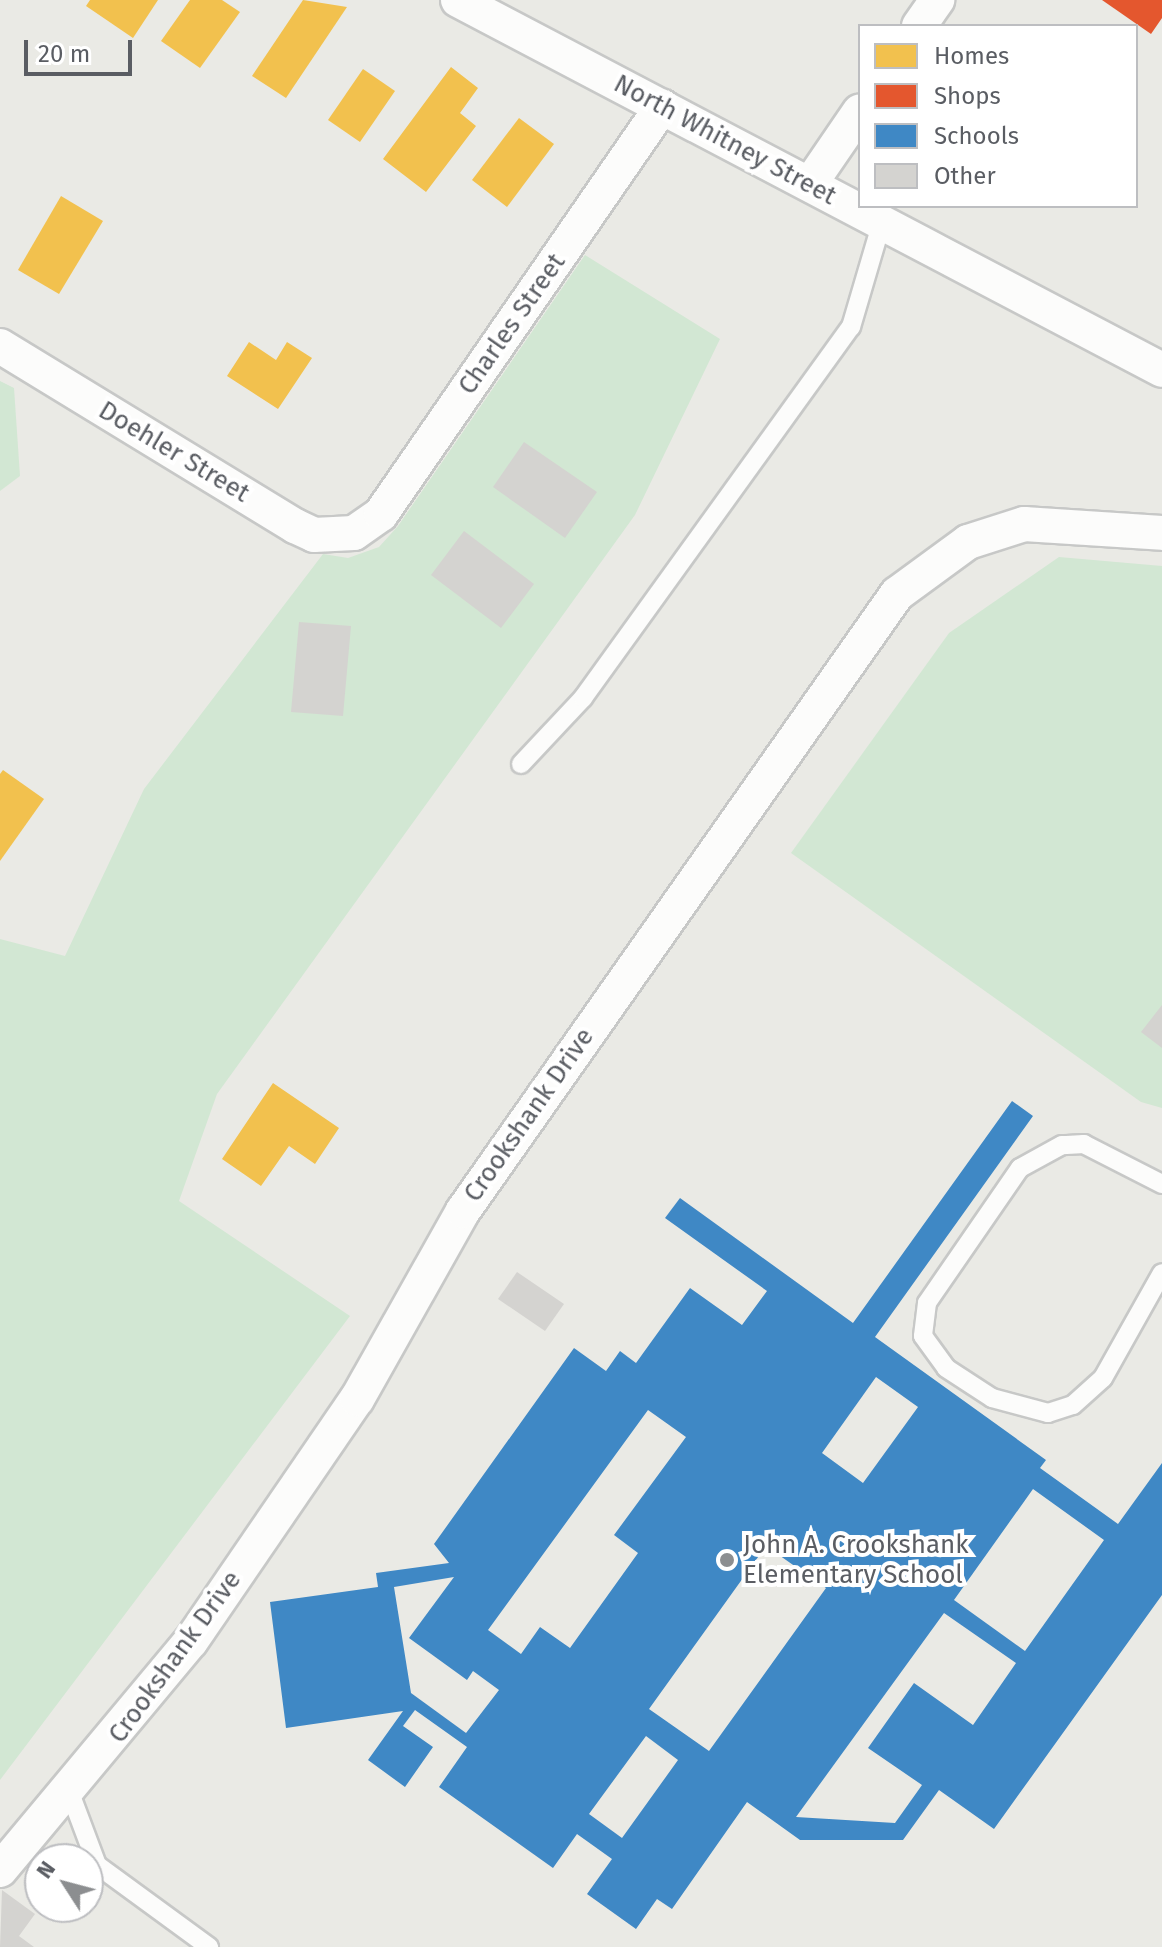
<!DOCTYPE html>
<html>
<head>
<meta charset="utf-8">
<style>
	body { margin:0 }
	#map { position:relative; width:1162px; height:1947px; overflow:hidden; background:#eaeae5; font-family:"Fira Sans",sans-serif }
	div>[style] { position:absolute }
	.green>* { inset:0; background:#d2e7d3 }
	.homes>* { inset:0; background:#f2c14e }
	.shops>* { inset:0; background:#e4572e }
	.schools>* { inset:0; background:#3f88c5 }
	.building>* { inset:0; background:#d4d3d0 }
	.roads { filter:drop-shadow(2px 0 #c7c8c7) drop-shadow(-2px 0 #c7c8c7) drop-shadow(0 2px #c7c8c7) drop-shadow(0 -2px #c7c8c7) }
	.service>* { height:18px; margin:-9px; padding:0 9px; transform-origin:9px; border-radius:9px; background:#fcfcfb }
	.minor>* { height:34px; margin:-17px; padding:0 17px; transform-origin:17px; border-radius:17px; background:#fcfcfb }
	.dots>* { width:22px; height:22px; translate:-50% -50%; box-sizing:border-box; border:4px solid #fff; border-radius:50% }
	span { translate:-50% -50%; white-space:nowrap; text-align:center; line-height:1.15; -webkit-text-stroke:8px #fff; paint-order:stroke }
	.street-label { font-size:26px; color:#5a5d63 }
	.poi-label { font-size:26px; color:#5a5d63 }
	.left { translate:0 -50%; text-align:left }
	.legend { position:absolute; left:858px; top:24px; width:280px; height:184px; box-sizing:border-box; background:#fff; border:2px solid #bdbec1; margin:0; padding:10px 14px; list-style:none; font-size:24px; color:#5a5d63 }
	.legend li { display:flex; align-items:center; gap:16px; height:40px }
	.legend b { width:40px; border:2px solid #bdbec1 }
	.north { position:absolute; left:24px; top:1843px; width:80px; height:80px; box-sizing:border-box; background:#fff; border:2px solid #bdbec1; border-radius:50%; rotate:306deg; font-size:22px; font-weight:700; line-height:32px; text-align:center; color:#5a5d63 }
	.north::after { content:''; display:block; margin:auto; width:28px; height:36px; background:#8c8e90; clip-path:polygon(50% 0,100% 100%,50% 72%,0 100%) }
	.scale { position:absolute; left:24px; top:40px; width:108px; height:36px; box-sizing:border-box; border:4px solid #5a5d63; border-top:0; padding-left:10px; font-size:24px; line-height:28px; white-space:nowrap; color:#5a5d63; -webkit-text-stroke:6px #fff; paint-order:stroke }
</style>
</head>
<body>
<div id="map">
	<div class="green">
		<div style="clip-path:polygon(585px 255px,720px 339px,635px 515px,217px 1094px,179px 1201px,350px 1316px,0 1780px,0 939px,65px 956px,144px 789px,323px 554px,348px 558px,379px 547px,398px 526px)"></div>
		<div style="clip-path:polygon(0 381px,14px 388px,20px 476px,0 491px)"></div>
		<div style="clip-path:polygon(1059px 557px,1162px 566px,1162px 1108px,1141px 1102px,791px 853px,949px 633px)"></div>
	</div>
	<div class="homes">
		<div style="clip-path:polygon(90px 0,158px 0,133px 38px,86px 6px)"></div>
		<div style="clip-path:polygon(190px 0,222px 0,240px 12px,200px 68px,161px 41px)"></div>
		<div style="clip-path:polygon(303px 0,347px 7px,286px 98px,252px 76px)"></div>
		<div style="clip-path:polygon(451px 67px,478px 88px,460px 113px,476px 126px,426px 192px,383px 159px)"></div>
		<div style="clip-path:polygon(363px 69px,395px 91px,360px 142px,328px 120px)"></div>
		<div style="clip-path:polygon(519px 118px,554px 144px,507px 207px,472px 180px)"></div>
		<div style="clip-path:polygon(61px 196px,103px 221px,59px 294px,18px 270px)"></div>
		<div style="clip-path:polygon(249px 342px,276px 360px,287px 342px,312px 358px,278px 409px,227px 376px)"></div>
		<div style="clip-path:polygon(3px 770px,44px 799px,0 861px,0 774px)"></div>
		<div style="clip-path:polygon(273px 1083px,339px 1128px,315px 1164px,289px 1146px,261px 1186px,222px 1159px)"></div>
	</div>
	<div class="shops">
		<div style="clip-path:polygon(1102px 0,1162px 0,1162px 18px,1151px 34px)"></div>
	</div>
	<div class="schools">
		<div style="clip-path:polygon(evenodd,1012px 1101px,1033px 1116px,875px 1337px,1046px 1460px,1040px 1468px,1118px 1524px,1162px 1463px,1162px 1595px,994px 1829px,939px 1790px,903px 1840px,800px 1840px,747px 1802px,672px 1909px,657px 1899px,636px 1929px,587px 1894px,612px 1859px,577px 1834px,553px 1868px,439px 1787px,467px 1747px,415px 1710px,403px 1726px,433px 1747px,405px 1787px,368px 1760px,403px 1711px,286px 1728px,270px 1602px,378px 1587px,376px 1573px,449px 1563px,434px 1544px,574px 1348px,606px 1371px,620px 1351px,636px 1363px,690px 1288px,742px 1325px,767px 1291px,665px 1218px,680px 1198px,853px 1323px,1012px 1101px,876px 1377px,918px 1407px,863px 1483px,822px 1453px,876px 1377px,1012px 1101px,648px 1410px,686px 1437px,614px 1535px,638px 1553px,570px 1648px,540px 1627px,521px 1654px,488px 1630px,648px 1410px,1012px 1101px,1033px 1489px,1104px 1540px,1025px 1651px,954px 1600px,1033px 1489px,1012px 1101px,766px 1546px,826px 1588px,709px 1751px,649px 1709px,766px 1546px,1012px 1101px,454px 1577px,409px 1638px,467px 1680px,473px 1671px,499px 1690px,466px 1733px,411px 1693px,394px 1587px,454px 1577px,1012px 1101px,944px 1613px,1016px 1663px,973px 1725px,914px 1683px,868px 1748px,922px 1785px,895px 1823px,796px 1817px,944px 1613px,1012px 1101px,646px 1736px,678px 1760px,622px 1838px,589px 1814px,646px 1736px)"></div>
	</div>
	<div class="building">
		<div style="clip-path:polygon(524px 442px,597px 492px,565px 538px,493px 487px)"></div>
		<div style="clip-path:polygon(464px 531px,534px 584px,501px 628px,431px 575px)"></div>
		<div style="clip-path:polygon(299px 622px,351px 626px,343px 716px,291px 712px)"></div>
		<div style="clip-path:polygon(1162px 1005px,1162px 1048px,1141px 1032px)"></div>
		<div style="clip-path:polygon(517px 1272px,564px 1304px,545px 1331px,498px 1299px)"></div>
		<div style="clip-path:polygon(2px 1890px,35px 1914px,19px 1936px,34px 1947px,0 1947px)"></div>
	</div>
	<div class="roads">
		<div class="service">
			<div style="left:521px;top:764px;width:91px;rotate:-46.8deg"></div>
			<div style="left:583px;top:698px;width:458px;rotate:-54.2deg"></div>
			<div style="left:851px;top:327px;width:109px;rotate:-73.6deg"></div>
			<div style="left:1162px;top:1184px;width:88px;rotate:-152.9deg"></div>
			<div style="left:1084px;top:1144px;width:22px;rotate:177deg"></div>
			<div style="left:1062px;top:1145px;width:48px;rotate:151.3deg"></div>
			<div style="left:1020px;top:1168px;width:164px;rotate:124.6deg"></div>
			<div style="left:927px;top:1303px;width:33px;rotate:97deg"></div>
			<div style="left:923px;top:1336px;width:39px;rotate:54deg"></div>
			<div style="left:946px;top:1368px;width:55px;rotate:33.1deg"></div>
			<div style="left:992px;top:1398px;width:58px;rotate:15deg"></div>
			<div style="left:1048px;top:1413px;width:26px;rotate:-18deg"></div>
			<div style="left:1073px;top:1405px;width:40px;rotate:-42deg"></div>
			<div style="left:1103px;top:1378px;width:120px;rotate:-60.7deg"></div>
			<div style="left:70px;top:1793px;width:77px;rotate:69.4deg"></div>
			<div style="left:97px;top:1865px;width:139px;rotate:36.2deg"></div>
		</div>
		<div class="minor">
			<div style="left:458px;top:0;width:795px;rotate:27.72deg"></div>
			<div style="left:919px;top:26px;width:32px;rotate:-55deg"></div>
			<div style="left:810px;top:184px;width:88px;rotate:-55.6deg"></div>
			<div style="left:0;top:346px;width:346px;rotate:31.4deg"></div>
			<div style="left:295px;top:526px;width:21px;rotate:25deg"></div>
			<div style="left:314px;top:535px;width:40px;rotate:-2.9deg"></div>
			<div style="left:354px;top:533px;width:33px;rotate:-35deg"></div>
			<div style="left:381px;top:514px;width:495px;rotate:-55.4deg"></div>
			<div style="left:0;top:1870px;width:298px;rotate:-50.2deg"></div>
			<div style="left:191px;top:1641px;width:293px;rotate:-55.6deg"></div>
			<div style="left:357px;top:1399px;width:216px;rotate:-60.6deg"></div>
			<div style="left:463px;top:1211px;width:754px;rotate:-54.88deg"></div>
			<div style="left:897px;top:594px;width:88px;rotate:-36.2deg"></div>
			<div style="left:968px;top:542px;width:59px;rotate:-17.8deg"></div>
			<div style="left:1024px;top:524px;width:138px;rotate:3.7deg"></div>
		</div>
	</div>
	<div class="dots">
		<div style="left:727px;top:1560px;background:#8c8e90"></div>
	</div>
	<div class="street-label">
		<span style="left:725px;top:140px;rotate:28deg">North Whitney Street</span>
		<span style="left:512px;top:324px;rotate:-55deg">Charles Street</span>
		<span style="left:174px;top:452px;rotate:31deg">Doehler Street</span>
		<span style="left:529px;top:1115px;rotate:-55deg">Crookshank Drive</span>
		<span style="left:175px;top:1657px;rotate:-54deg">Crookshank Drive</span>
	</div>
	<div class="poi-label">
		<span class="left" style="left:743px;top:1560px">John A. Crookshank<br>Elementary School</span>
	</div>
	<ul class="legend">
	<li><b style="height:22px;background:#f2c14e"></b>Homes</li>
	<li><b style="height:22px;background:#e4572e"></b>Shops</li>
	<li><b style="height:22px;background:#3f88c5"></b>Schools</li>
	<li><b style="height:22px;background:#d4d3d0"></b>Other</li>
	</ul>
	<div class="north">N</div>
	<div class="scale">20 m</div>
</div>
</body>
</html>
